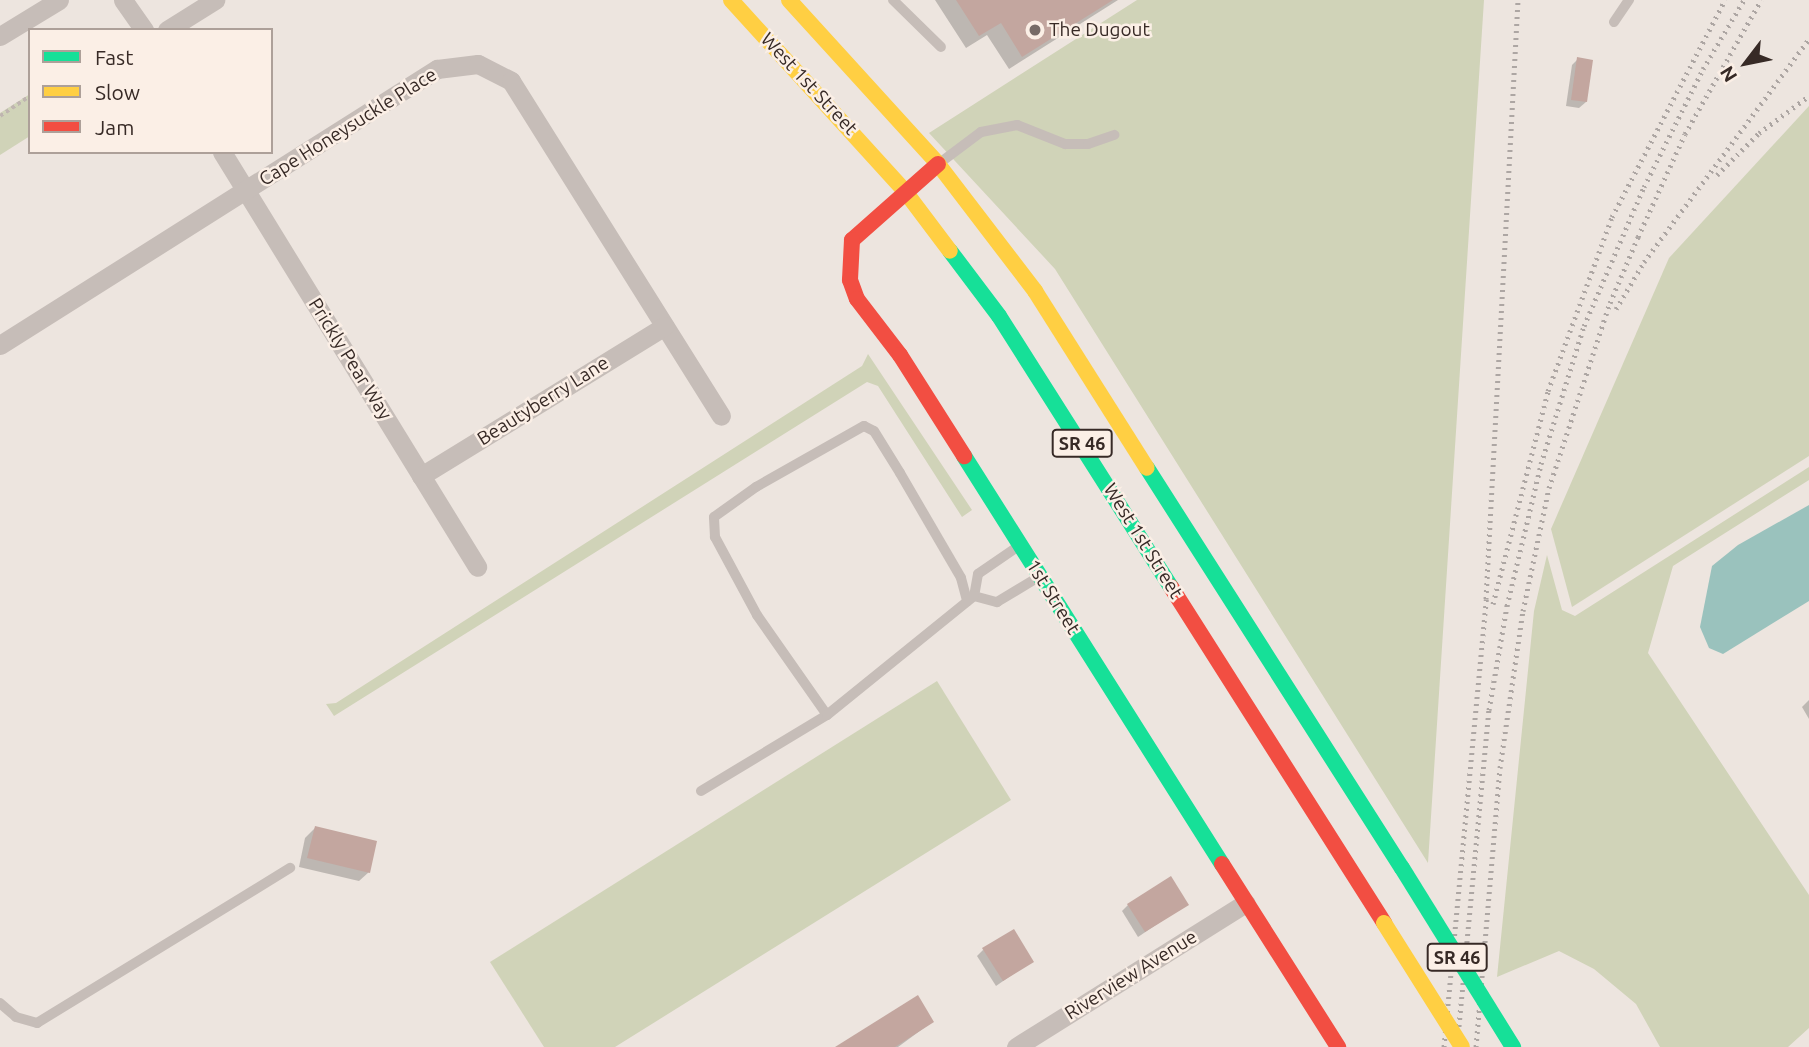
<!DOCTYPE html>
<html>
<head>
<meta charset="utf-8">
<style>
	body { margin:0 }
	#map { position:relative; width:1809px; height:1047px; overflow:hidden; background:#ede5df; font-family:Ubuntu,sans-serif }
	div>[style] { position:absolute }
	.green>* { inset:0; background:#d0d3b8 }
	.water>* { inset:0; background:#9ac2bd }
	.shadow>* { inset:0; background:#0003 }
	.building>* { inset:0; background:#c3a69f }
	.path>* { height:3.5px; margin-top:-1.75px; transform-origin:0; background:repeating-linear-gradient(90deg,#bfb5b0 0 3.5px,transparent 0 7px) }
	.lane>* { height:10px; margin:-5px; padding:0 5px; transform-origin:5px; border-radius:5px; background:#c6bdb8 }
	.street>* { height:19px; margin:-9.5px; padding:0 9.5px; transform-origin:9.5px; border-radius:9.5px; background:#c6bdb8 }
	.fast>* { height:16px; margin:-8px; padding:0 8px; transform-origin:8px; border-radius:8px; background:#16e098 }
	.slow>* { height:16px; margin:-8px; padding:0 8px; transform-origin:8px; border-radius:8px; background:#ffcf43 }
	.jam>* { height:16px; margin:-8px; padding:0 8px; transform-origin:8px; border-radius:8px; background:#f24e42 }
	.rail>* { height:5px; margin-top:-2.5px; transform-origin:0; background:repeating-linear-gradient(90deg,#ada6a3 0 2px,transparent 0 7px) }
	.fast-bridge>* { height:16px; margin:-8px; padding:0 8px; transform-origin:8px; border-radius:8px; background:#16e098 }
	.slow-bridge>* { height:16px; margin:-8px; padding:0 8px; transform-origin:8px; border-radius:8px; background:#ffcf43 }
	.dots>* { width:19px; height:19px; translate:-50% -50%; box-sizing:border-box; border:4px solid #fbefe6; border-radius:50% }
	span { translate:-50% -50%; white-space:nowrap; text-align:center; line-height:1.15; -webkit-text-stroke:5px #fbefe6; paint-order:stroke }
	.shield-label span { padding:2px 5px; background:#fbefe6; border:2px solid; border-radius:5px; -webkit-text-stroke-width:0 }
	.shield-label { font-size:18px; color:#372a26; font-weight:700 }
	.poi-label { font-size:19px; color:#372a26 }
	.left { translate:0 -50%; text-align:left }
	.street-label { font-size:19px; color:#372a26 }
	.legend { position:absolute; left:28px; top:28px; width:245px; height:126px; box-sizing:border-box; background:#fbefe6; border:2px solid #ada099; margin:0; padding:9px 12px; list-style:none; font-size:21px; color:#372a26 }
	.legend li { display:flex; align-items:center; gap:14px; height:35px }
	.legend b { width:35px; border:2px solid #ada099 }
	.north { position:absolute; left:1711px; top:28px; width:70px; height:70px; -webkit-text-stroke:5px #fbefe6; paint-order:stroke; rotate:238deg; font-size:19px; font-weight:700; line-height:28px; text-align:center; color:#372a26 }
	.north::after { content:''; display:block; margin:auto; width:24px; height:32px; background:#372a26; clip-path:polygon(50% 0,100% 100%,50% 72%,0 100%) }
</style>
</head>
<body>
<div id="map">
	<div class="green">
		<div style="clip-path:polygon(1137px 0,1484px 0,1428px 863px,1055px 269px,929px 133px)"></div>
		<div style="clip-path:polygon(30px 94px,30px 136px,0 155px,0 113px)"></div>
		<div style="clip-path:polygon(1809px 106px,1809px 456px,1572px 607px,1551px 529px,1669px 258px)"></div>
		<div style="clip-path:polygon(868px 354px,972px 510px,962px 517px,878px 386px,867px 382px,334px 716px,326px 704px,336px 703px,862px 366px)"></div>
		<div style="clip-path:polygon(1809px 467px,1809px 480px,1673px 566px,1648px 653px,1809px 895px,1809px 1028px,1788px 1047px,1660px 1047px,1636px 1004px,1594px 969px,1559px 951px,1497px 977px,1534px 611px,1547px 555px,1562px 610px,1575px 616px)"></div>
		<div style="clip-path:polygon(937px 681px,1011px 800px,615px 1047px,544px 1047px,490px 962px)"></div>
	</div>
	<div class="water">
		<div style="clip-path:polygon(1809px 505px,1809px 601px,1723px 654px,1709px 648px,1700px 627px,1712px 566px,1738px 545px)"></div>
	</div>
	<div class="shadow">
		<div style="clip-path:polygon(935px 0,1118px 0,1009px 69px,987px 35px,966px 48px)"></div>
		<div style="clip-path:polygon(1578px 59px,1586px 102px,1579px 108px,1566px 106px,1572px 65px)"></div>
		<div style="clip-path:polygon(1809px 700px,1809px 719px,1802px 707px)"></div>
		<div style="clip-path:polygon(315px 828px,369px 872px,359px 881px,299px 867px,305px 838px)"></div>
		<div style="clip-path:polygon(1187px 904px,1138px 937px,1122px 911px,1128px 905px)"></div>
		<div style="clip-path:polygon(983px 950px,1032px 961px,996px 986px,977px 956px)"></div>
		<div style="clip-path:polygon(932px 1022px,898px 1047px,843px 1047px)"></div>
	</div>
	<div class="building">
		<div style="clip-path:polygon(956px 0,1113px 0,1022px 57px,1001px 23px,979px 36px)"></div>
		<div style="clip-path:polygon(1577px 57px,1593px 60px,1587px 102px,1571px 100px)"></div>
		<div style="clip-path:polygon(315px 826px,377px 841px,370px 873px,307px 858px)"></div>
		<div style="clip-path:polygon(1171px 876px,1189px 905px,1145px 932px,1127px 904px)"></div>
		<div style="clip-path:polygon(1014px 929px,1034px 962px,1003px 981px,982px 948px)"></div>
		<div style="clip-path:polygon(918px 995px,934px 1022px,895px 1047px,835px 1047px)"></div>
	</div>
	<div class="path">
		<div style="left:0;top:116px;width:36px;rotate:-34deg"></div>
	</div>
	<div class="lane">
		<div style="left:893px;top:0;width:67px;rotate:44.4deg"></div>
		<div style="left:1614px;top:22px;width:27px;rotate:-56deg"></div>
		<div style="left:941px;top:162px;width:50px;rotate:-36.9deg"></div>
		<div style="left:981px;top:132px;width:37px;rotate:-11deg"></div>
		<div style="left:1017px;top:125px;width:52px;rotate:21.6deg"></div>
		<div style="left:1065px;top:144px;width:23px"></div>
		<div style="left:1088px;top:144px;width:28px;rotate:-19deg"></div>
		<div style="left:1020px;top:545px;width:51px;rotate:145.4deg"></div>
		<div style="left:978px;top:574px;width:22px;rotate:100deg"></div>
		<div style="left:974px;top:596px;width:24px;rotate:15deg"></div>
		<div style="left:997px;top:602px;width:47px;rotate:-31deg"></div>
		<div style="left:827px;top:715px;width:122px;rotate:-125deg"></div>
		<div style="left:757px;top:615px;width:89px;rotate:-118.3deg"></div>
		<div style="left:715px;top:537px;width:20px;rotate:-93deg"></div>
		<div style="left:714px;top:517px;width:52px;rotate:-35.5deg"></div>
		<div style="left:756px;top:487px;width:124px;rotate:-29.5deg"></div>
		<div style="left:864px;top:426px;width:11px;rotate:27deg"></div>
		<div style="left:874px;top:431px;width:49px;rotate:58.2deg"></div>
		<div style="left:900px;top:473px;width:121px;rotate:59.8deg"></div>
		<div style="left:961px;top:578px;width:24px;rotate:75deg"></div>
		<div style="left:701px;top:791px;width:147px;rotate:-31.1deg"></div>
		<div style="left:827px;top:715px;width:189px;rotate:-39deg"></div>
		<div style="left:0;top:1003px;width:21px;rotate:41deg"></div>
		<div style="left:16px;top:1017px;width:22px;rotate:16deg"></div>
		<div style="left:37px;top:1023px;width:297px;rotate:-31.5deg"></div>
	</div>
	<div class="street">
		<div style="left:123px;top:0;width:37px;rotate:55deg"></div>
		<div style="left:167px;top:30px;width:57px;rotate:-32deg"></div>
		<div style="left:0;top:36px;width:69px;rotate:-31.4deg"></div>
		<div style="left:222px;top:152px;width:487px;rotate:58.4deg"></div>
		<div style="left:0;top:345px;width:517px;rotate:-32.28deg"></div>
		<div style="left:437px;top:69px;width:41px;rotate:-7deg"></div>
		<div style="left:478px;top:64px;width:37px;rotate:27deg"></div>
		<div style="left:511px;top:81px;width:395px;rotate:57.9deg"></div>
		<div style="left:421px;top:476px;width:286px;rotate:-31.6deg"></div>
		<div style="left:1016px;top:1047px;width:271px;rotate:-32.1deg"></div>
	</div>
	<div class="fast">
		<div style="left:950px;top:251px;width:81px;rotate:53deg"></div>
		<div style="left:999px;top:316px;width:321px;rotate:57.6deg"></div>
		<div style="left:964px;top:456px;width:483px;rotate:57.7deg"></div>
		<div style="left:1147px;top:468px;width:474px;rotate:57.5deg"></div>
	</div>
	<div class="slow">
		<div style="left:731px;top:0;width:257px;rotate:47.7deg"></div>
		<div style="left:904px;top:190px;width:76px;rotate:53deg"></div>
		<div style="left:789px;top:0;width:222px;rotate:47.7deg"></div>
		<div style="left:938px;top:164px;width:160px;rotate:52.6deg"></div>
		<div style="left:1035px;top:291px;width:209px;rotate:57.7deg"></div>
	</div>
	<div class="jam">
		<div style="left:938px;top:164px;width:115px;rotate:138.5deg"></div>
		<div style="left:852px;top:240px;width:40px;rotate:92.9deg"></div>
		<div style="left:850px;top:280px;width:20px;rotate:70deg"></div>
		<div style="left:857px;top:299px;width:71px;rotate:52.5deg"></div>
		<div style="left:900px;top:355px;width:120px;rotate:57.6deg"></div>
		<div style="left:1171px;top:587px;width:398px;rotate:57.6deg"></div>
		<div style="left:1222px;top:864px;width:217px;rotate:57.6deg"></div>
	</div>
	<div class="rail">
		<div style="left:1717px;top:175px;width:59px;rotate:-45deg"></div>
		<div style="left:1759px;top:133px;width:62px;rotate:-36.5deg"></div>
		<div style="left:1616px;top:309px;width:55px;rotate:-59.2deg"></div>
		<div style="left:1644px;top:262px;width:277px;rotate:-53.5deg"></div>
		<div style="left:1493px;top:604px;width:220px;rotate:-75.5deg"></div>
		<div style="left:1548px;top:391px;width:185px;rotate:-69.8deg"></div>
		<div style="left:1612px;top:217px;width:245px;rotate:-62.5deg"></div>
		<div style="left:1444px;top:1047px;width:450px;rotate:-84.6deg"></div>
		<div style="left:1486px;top:599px;width:600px;rotate:-86.94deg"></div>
		<div style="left:1457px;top:1047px;width:339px;rotate:-84.6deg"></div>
		<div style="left:1489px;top:710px;width:106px;rotate:-80.2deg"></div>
		<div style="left:1507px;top:606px;width:146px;rotate:-76.5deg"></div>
		<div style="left:1541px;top:464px;width:145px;rotate:-72.7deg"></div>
		<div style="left:1584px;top:326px;width:151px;rotate:-66.7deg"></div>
		<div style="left:1644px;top:187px;width:132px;rotate:-63.4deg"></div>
		<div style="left:1703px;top:69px;width:80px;rotate:-59.3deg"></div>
		<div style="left:1476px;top:1047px;width:280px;rotate:-85.1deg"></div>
		<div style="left:1500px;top:768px;width:159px;rotate:-81.7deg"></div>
		<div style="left:1523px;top:611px;width:126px;rotate:-78.1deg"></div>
		<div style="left:1549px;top:488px;width:195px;rotate:-71.8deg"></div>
		<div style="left:1610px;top:303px;width:72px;rotate:-67deg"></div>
		<div style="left:1638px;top:237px;width:113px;rotate:-65.5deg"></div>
		<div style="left:1685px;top:134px;width:154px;rotate:-60.4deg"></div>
	</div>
	<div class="fast-bridge">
		<div style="left:1402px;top:868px;width:211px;rotate:58.2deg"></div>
	</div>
	<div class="slow-bridge">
		<div style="left:1384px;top:923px;width:146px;rotate:57.8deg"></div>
	</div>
	<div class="dots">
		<div style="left:1035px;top:30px;background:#776b67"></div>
	</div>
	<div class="shield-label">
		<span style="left:1082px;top:443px">SR 46</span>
		<span style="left:1457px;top:957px">SR 46</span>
	</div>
	<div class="poi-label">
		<span class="left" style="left:1049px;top:30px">The Dugout</span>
	</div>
	<div class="street-label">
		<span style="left:809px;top:84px;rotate:47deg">West 1st Street</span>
		<span style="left:348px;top:127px;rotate:-32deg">Cape Honeysuckle Place</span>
		<span style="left:350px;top:359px;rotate:58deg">Prickly Pear Way</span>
		<span style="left:543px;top:401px;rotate:-32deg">Beautyberry Lane</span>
		<span style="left:1143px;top:541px;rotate:58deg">West 1st Street</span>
		<span style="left:1053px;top:597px;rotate:58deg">1st Street</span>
		<span style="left:1131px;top:975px;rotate:-32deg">Riverview Avenue</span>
	</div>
	<ul class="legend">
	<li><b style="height:9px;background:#16e098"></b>Fast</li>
	<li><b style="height:9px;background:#ffcf43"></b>Slow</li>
	<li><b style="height:9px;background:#f24e42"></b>Jam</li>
	</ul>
	<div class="north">N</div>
</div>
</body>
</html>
